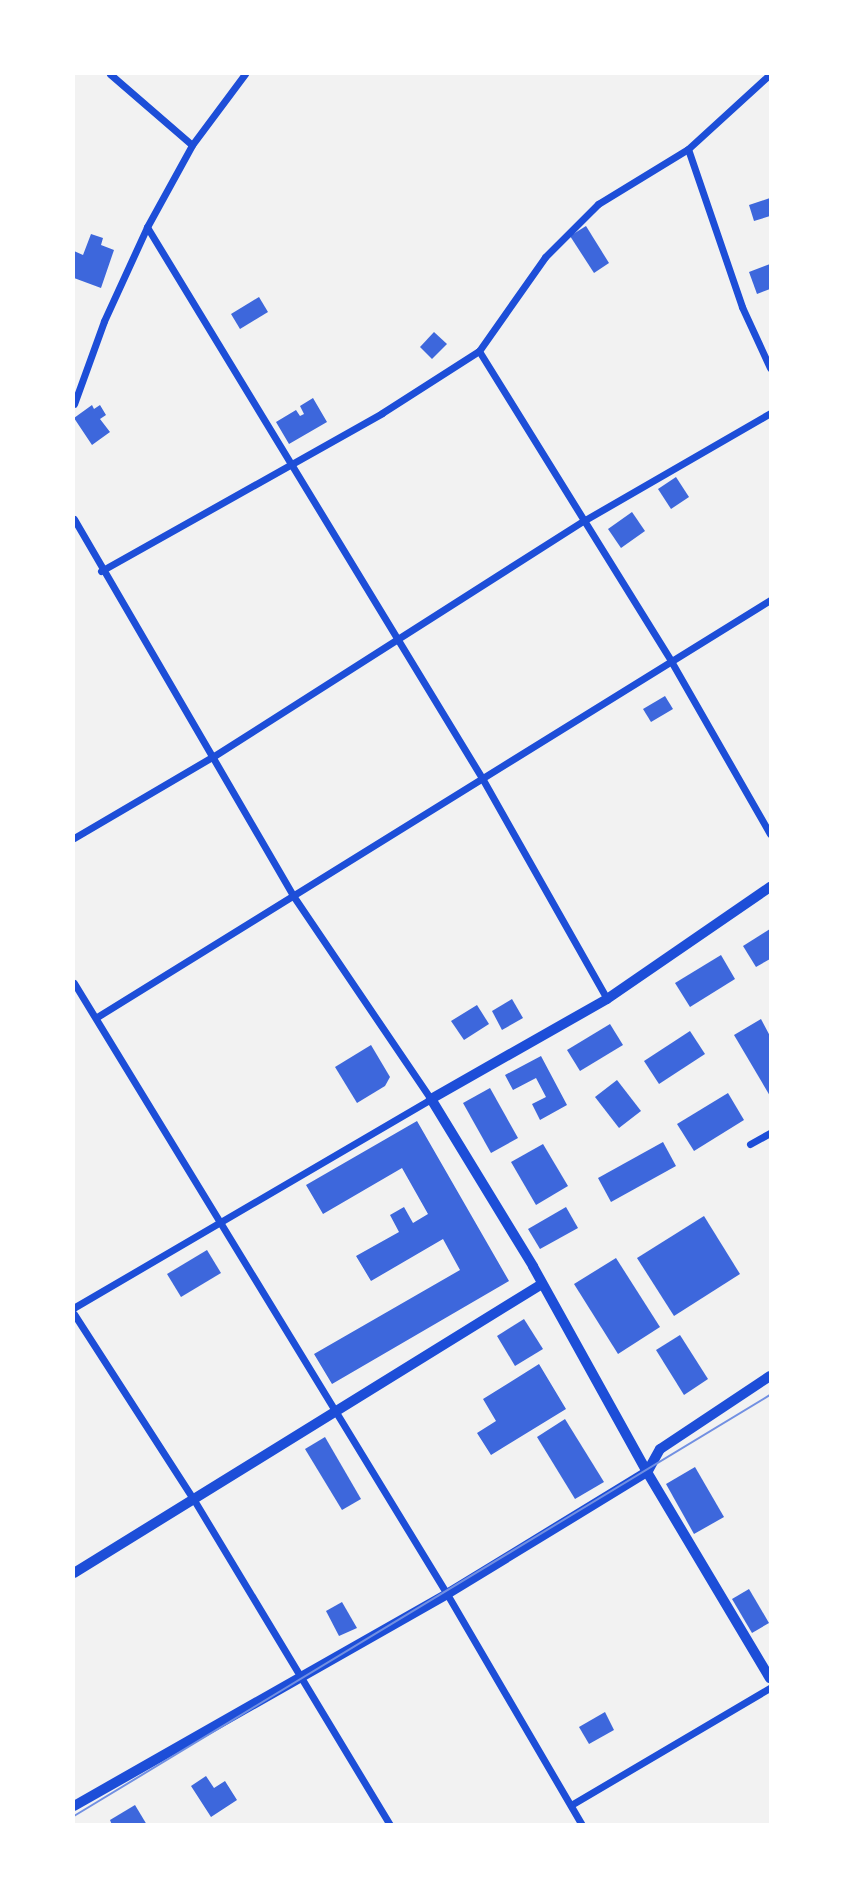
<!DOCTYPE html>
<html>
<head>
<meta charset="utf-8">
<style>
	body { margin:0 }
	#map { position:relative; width:844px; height:1898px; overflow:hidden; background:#f2f2f2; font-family:"Golos Text",sans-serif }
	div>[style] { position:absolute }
	.building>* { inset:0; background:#3d67dc }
	.minor>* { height:7px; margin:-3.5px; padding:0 3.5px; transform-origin:3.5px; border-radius:3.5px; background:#1d4ed8 }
	.tertiary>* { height:10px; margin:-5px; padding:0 5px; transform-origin:5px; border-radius:5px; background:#1d4ed8 }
	.secondary>* { height:10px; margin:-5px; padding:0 5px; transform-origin:5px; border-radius:5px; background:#1d4ed8 }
	.tram>* { height:2px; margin:-1px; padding:0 1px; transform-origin:1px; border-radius:1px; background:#7290e2 }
	span { translate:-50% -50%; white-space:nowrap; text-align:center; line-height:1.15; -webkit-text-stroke:5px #fff; paint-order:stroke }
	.frame { position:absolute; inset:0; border:75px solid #fff; pointer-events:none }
</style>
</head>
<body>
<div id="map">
	<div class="building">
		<div style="clip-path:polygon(770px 198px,770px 216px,754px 221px,749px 205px)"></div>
		<div style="clip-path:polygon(586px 226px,609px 263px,594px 273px,570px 236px)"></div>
		<div style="clip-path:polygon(91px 234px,103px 238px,101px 245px,114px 250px,101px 288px,74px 278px,74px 251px,83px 255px)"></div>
		<div style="clip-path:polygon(770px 264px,770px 289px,757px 294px,749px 272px)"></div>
		<div style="clip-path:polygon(259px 297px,268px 312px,240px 329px,231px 314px)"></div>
		<div style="clip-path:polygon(434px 332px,447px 344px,432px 359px,420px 347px)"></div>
		<div style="clip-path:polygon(313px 398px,327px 422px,289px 444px,276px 422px,296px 410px,300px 416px,304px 414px,300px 406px)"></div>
		<div style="clip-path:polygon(92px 405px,94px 409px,100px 405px,106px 415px,100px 419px,110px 432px,92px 445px,74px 418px)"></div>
		<div style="clip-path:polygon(676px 477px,689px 497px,671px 509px,658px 489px)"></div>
		<div style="clip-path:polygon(632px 512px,645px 531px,621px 548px,608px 529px)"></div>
		<div style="clip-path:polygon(665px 696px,673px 709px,651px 722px,643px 709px)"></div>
		<div style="clip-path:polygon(770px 929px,770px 959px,756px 967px,743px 946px)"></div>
		<div style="clip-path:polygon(721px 955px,735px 979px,690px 1007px,675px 983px)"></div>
		<div style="clip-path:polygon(512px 999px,523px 1018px,502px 1030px,492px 1011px)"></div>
		<div style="clip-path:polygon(477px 1005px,489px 1024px,464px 1040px,451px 1021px)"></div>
		<div style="clip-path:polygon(761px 1019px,770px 1036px,770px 1096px,734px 1035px)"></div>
		<div style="clip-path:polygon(610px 1024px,623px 1045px,580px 1071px,567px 1050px)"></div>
		<div style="clip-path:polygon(690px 1031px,705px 1054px,659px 1084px,644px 1061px)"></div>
		<div style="clip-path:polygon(371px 1045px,390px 1077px,385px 1086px,357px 1103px,335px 1067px)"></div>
		<div style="clip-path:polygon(541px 1056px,567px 1105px,540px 1120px,532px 1104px,546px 1097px,536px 1078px,513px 1090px,505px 1075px)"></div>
		<div style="clip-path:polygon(617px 1080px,641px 1111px,619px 1128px,595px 1097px)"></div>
		<div style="clip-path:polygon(490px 1088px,518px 1138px,491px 1153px,463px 1103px)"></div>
		<div style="clip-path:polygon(728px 1093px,744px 1120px,694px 1151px,677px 1124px)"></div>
		<div style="clip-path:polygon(417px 1121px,509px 1281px,332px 1384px,314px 1354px,460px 1270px,443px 1239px,371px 1281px,356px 1256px,399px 1232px,390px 1215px,404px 1207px,413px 1223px,428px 1214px,402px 1168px,323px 1214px,306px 1185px)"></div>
		<div style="clip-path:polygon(663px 1142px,676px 1166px,611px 1202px,598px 1178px)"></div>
		<div style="clip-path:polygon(543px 1144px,568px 1186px,536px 1205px,511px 1162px)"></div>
		<div style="clip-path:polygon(566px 1207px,578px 1228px,540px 1249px,528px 1229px)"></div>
		<div style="clip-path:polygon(704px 1216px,740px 1274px,674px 1316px,637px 1258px)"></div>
		<div style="clip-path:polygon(207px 1250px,221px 1273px,181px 1297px,167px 1274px)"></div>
		<div style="clip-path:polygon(616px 1258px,660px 1327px,618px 1354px,574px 1284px)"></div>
		<div style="clip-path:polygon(524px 1319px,543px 1349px,515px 1366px,497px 1336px)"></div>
		<div style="clip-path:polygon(680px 1335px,708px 1379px,684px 1395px,656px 1350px)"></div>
		<div style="clip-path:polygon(539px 1364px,566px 1409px,491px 1455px,477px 1433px,496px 1421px,483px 1399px)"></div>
		<div style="clip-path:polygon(565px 1419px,604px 1482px,575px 1499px,537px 1437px)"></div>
		<div style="clip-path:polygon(325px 1437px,361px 1499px,342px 1510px,305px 1449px)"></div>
		<div style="clip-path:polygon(695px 1467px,724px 1517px,694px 1534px,666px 1484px)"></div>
		<div style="clip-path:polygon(749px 1589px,769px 1623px,752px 1633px,732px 1599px)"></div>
		<div style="clip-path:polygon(342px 1602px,357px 1628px,339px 1636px,326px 1611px)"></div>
		<div style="clip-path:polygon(605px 1712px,614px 1730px,589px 1744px,579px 1727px)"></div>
		<div style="clip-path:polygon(206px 1776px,214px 1788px,225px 1781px,237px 1800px,211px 1817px,191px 1786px)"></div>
		<div style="clip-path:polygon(135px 1805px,147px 1825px,112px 1825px,110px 1820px)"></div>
	</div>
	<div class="minor">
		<div style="left:110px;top:74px;width:108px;rotate:40.9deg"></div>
		<div style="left:688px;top:149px;width:167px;rotate:71.1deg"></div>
		<div style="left:742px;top:307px;width:67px;rotate:65.3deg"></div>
		<div style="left:147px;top:227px;width:645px;rotate:58.7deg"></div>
		<div style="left:482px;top:778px;width:254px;rotate:60.5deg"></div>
		<div style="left:479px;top:351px;width:365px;rotate:58.2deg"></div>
		<div style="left:671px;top:661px;width:199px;rotate:60.2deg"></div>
		<div style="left:74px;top:404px;width:88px;rotate:-70.1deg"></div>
		<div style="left:104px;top:321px;width:103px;rotate:-65.4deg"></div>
		<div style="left:147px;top:227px;width:94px;rotate:-61.2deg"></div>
		<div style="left:192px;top:145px;width:89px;rotate:-53.3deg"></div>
		<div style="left:74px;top:519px;width:437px;rotate:59.8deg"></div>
		<div style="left:294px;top:897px;width:244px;rotate:55.9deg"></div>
		<div style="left:431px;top:1099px;width:414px;rotate:149.7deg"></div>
		<div style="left:101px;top:571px;width:322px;rotate:-29.3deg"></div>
		<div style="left:382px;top:413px;width:115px;rotate:-32.6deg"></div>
		<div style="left:479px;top:351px;width:115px;rotate:-54.9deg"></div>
		<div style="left:545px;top:257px;width:75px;rotate:-45deg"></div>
		<div style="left:598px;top:204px;width:105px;rotate:-31.4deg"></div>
		<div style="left:688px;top:149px;width:111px;rotate:-42.4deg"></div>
		<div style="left:74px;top:838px;width:162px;rotate:-30.4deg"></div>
		<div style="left:214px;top:756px;width:440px;rotate:-32.5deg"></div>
		<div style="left:585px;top:520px;width:214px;rotate:-30deg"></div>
		<div style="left:74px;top:983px;width:716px;rotate:58.6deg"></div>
		<div style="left:447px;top:1594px;width:268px;rotate:59.7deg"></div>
		<div style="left:97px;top:1017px;width:792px;rotate:-31.78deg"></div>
		<div style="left:750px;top:1144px;width:23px;rotate:-29deg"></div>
		<div style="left:74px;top:1314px;width:221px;rotate:57.2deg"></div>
		<div style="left:194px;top:1500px;width:380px;rotate:58.9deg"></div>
		<div style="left:571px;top:1805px;width:231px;rotate:-30.5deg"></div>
	</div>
	<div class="tertiary">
		<div style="left:770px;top:1376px;width:132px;rotate:146.4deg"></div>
		<div style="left:660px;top:1449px;width:26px;rotate:119deg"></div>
		<div style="left:647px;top:1472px;width:240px;rotate:59.2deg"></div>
	</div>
	<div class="secondary">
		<div style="left:74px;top:1573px;width:550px;rotate:-31.7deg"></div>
		<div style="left:74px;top:1806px;width:429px;rotate:-29.6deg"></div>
		<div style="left:447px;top:1594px;width:234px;rotate:-31.4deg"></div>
		<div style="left:647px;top:1472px;width:235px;rotate:-119deg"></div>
		<div style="left:533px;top:1266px;width:196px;rotate:-121.4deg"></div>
		<div style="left:431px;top:1099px;width:202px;rotate:-29.6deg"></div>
		<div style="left:607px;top:999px;width:198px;rotate:-34.5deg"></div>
	</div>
	<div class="tram">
		<div style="left:74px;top:1816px;width:813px;rotate:-31.17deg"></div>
	</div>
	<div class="frame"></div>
</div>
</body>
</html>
